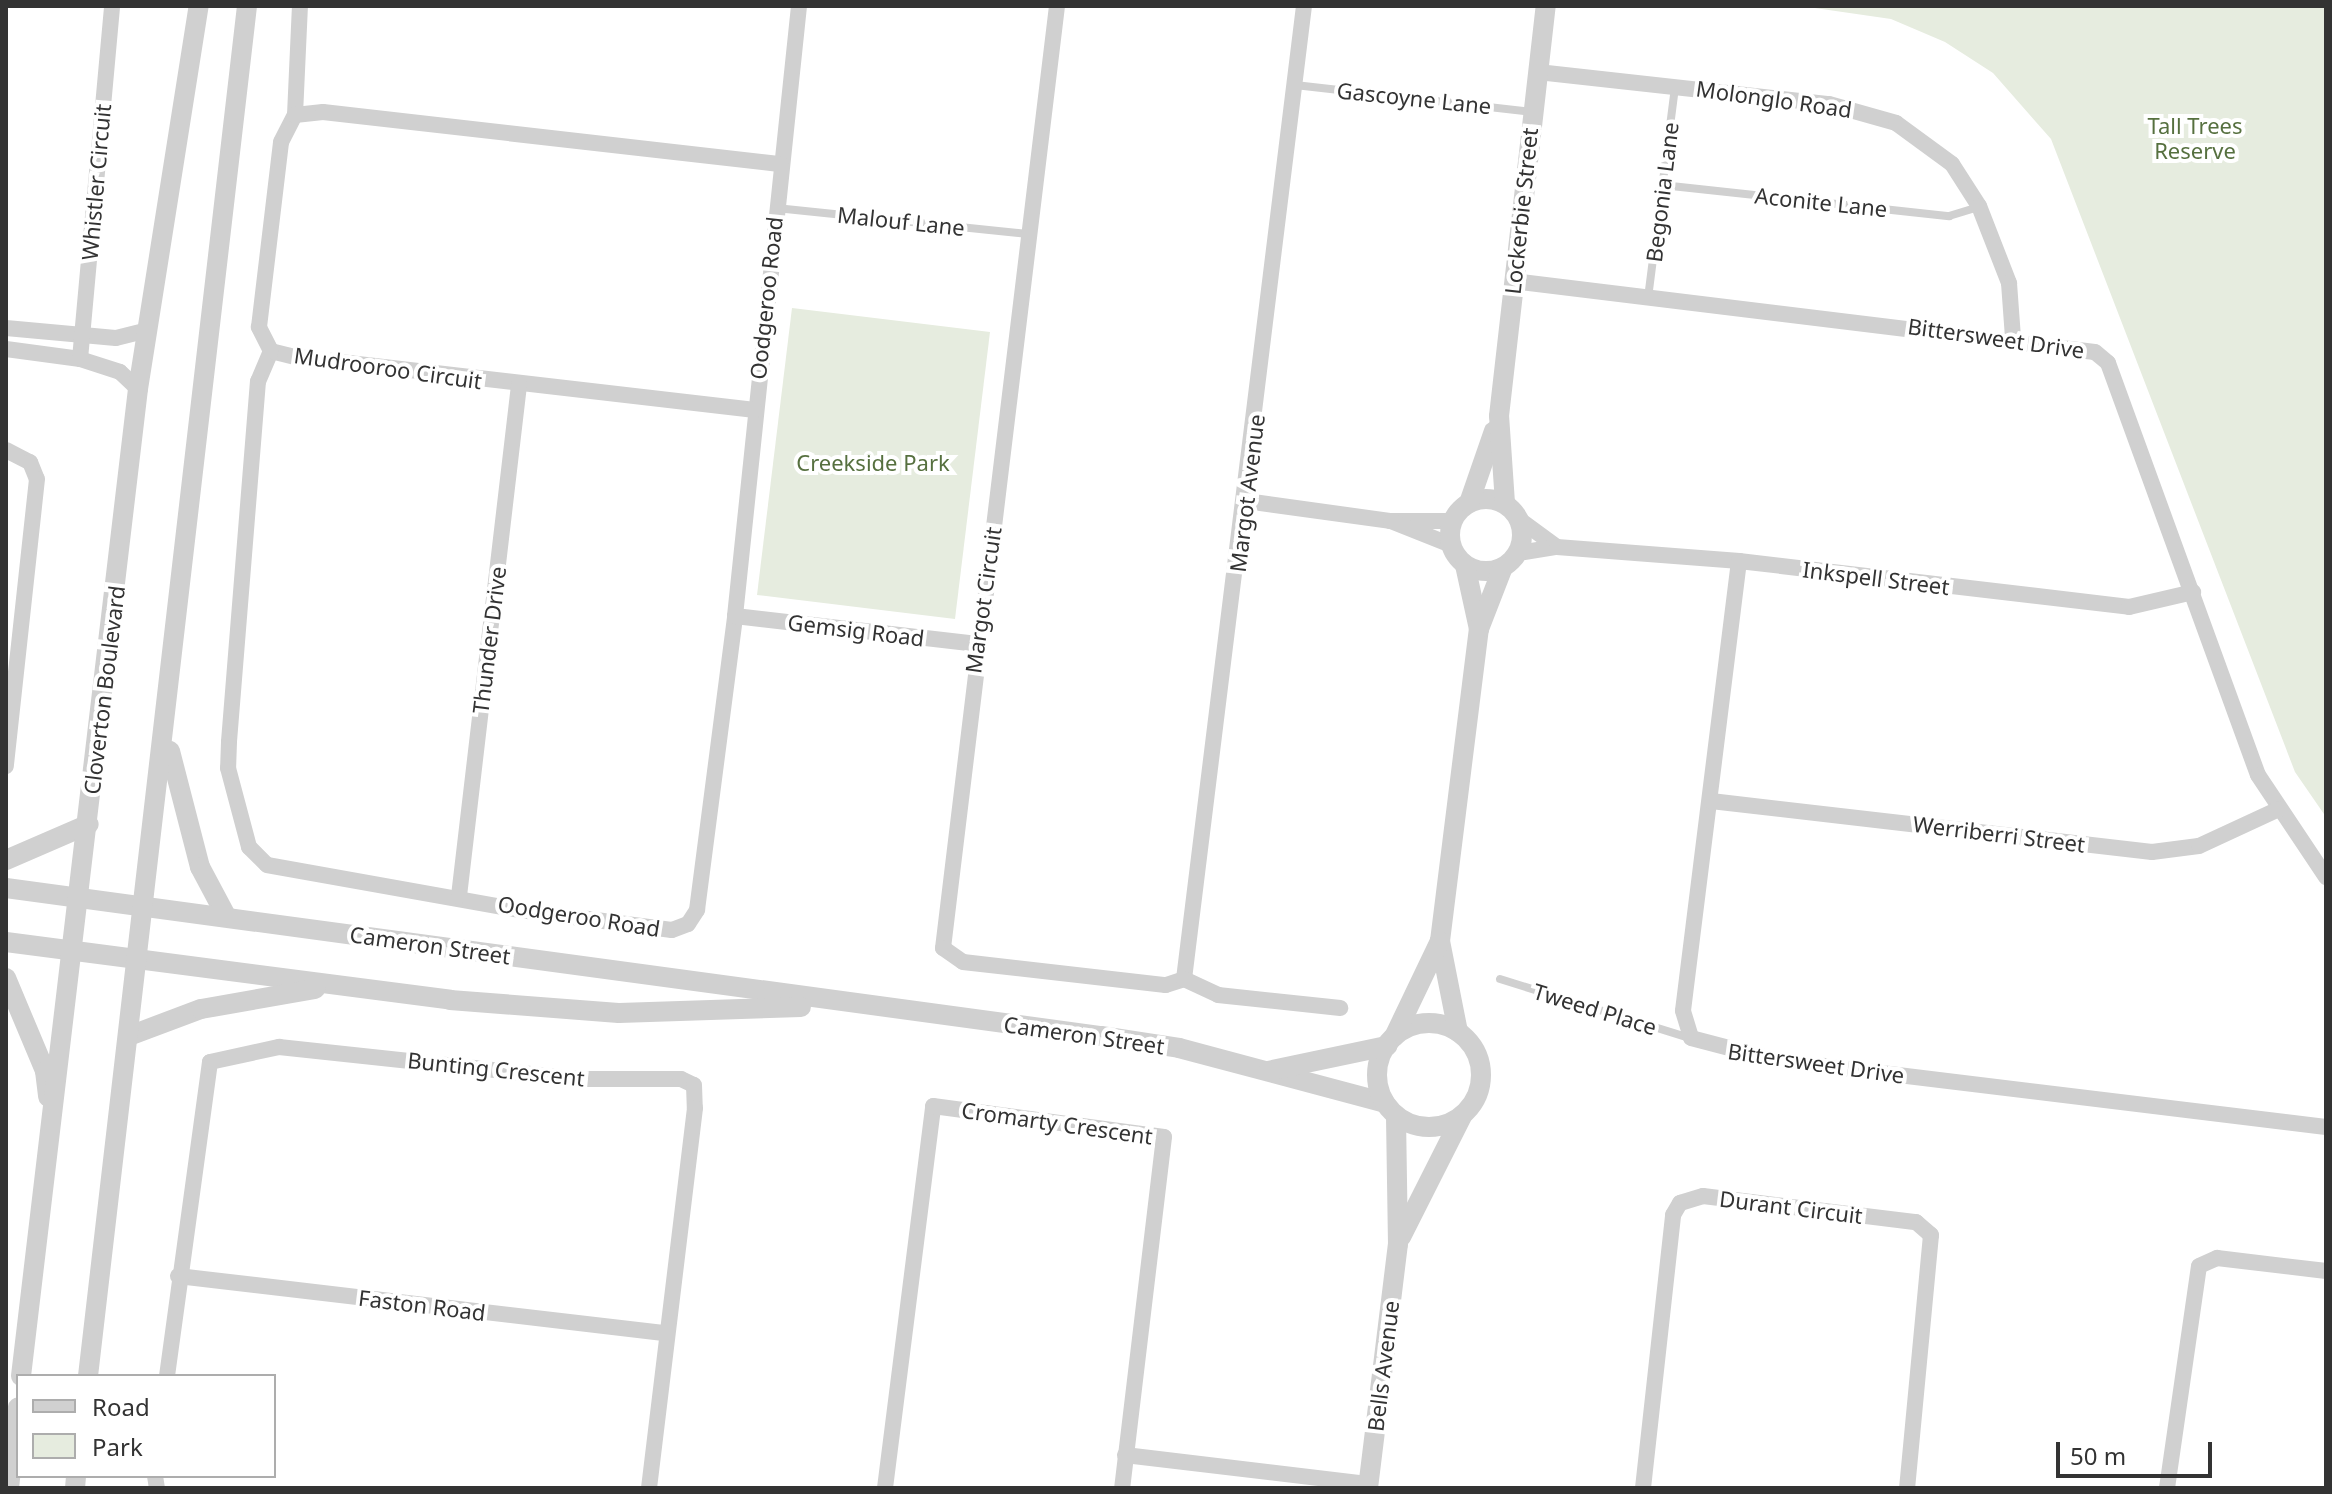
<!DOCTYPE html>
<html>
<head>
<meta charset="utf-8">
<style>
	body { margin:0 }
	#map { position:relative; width:2332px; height:1494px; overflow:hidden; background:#fff; font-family:"Noto Sans",sans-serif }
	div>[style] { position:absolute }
	.green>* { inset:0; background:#e6ecdf }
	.service>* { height:8px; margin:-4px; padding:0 4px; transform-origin:4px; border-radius:4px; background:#d0d0d0 }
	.minor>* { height:16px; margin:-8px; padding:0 8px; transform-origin:8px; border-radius:8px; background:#d0d0d0 }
	.tertiary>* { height:20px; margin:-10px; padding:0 10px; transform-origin:10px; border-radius:10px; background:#d0d0d0 }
	.tertiary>.ring { margin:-10px; padding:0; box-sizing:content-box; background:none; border:20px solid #d0d0d0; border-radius:50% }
	span { translate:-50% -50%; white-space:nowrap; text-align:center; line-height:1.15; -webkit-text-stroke:8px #fff; paint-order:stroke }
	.street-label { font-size:22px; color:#333 }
	.park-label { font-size:22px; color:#56703f }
	.frame { position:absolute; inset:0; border:8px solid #333; pointer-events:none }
	.legend { position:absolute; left:16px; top:1374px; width:260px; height:104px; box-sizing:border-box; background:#fff; border:2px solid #adadad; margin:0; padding:10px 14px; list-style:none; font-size:24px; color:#333 }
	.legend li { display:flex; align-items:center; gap:16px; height:40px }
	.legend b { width:40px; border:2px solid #adadad }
	.scale { position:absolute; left:2056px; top:1442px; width:156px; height:36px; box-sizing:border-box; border:4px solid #333; border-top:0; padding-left:10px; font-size:24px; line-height:28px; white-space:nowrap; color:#333; -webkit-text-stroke:6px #fff; paint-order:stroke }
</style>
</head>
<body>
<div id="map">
	<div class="green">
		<div style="clip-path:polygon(1801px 6px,2326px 6px,2326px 817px,2295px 772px,2051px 139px,1993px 73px,1945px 42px,1891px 19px)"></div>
		<div style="clip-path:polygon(792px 308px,990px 332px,955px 619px,757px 595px)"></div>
	</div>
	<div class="service">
		<div style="left:1295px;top:85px;width:238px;rotate:6.5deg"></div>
		<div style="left:1662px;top:185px;width:289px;rotate:6.2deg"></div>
		<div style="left:1949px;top:216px;width:30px;rotate:-17deg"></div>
		<div style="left:776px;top:208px;width:253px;rotate:5.9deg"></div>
		<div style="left:1648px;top:298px;width:214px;rotate:-82.7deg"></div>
		<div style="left:1500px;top:979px;width:199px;rotate:17.3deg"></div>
	</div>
	<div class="minor">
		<div style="left:1057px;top:6px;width:949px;rotate:96.9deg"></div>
		<div style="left:943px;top:948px;width:24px;rotate:35deg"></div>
		<div style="left:963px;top:962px;width:204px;rotate:6.5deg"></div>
		<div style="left:1166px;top:985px;width:19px;rotate:-18deg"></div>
		<div style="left:1538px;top:72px;width:293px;rotate:6.3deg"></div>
		<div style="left:1829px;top:104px;width:70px;rotate:15.8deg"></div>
		<div style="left:1896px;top:123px;width:69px;rotate:36.2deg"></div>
		<div style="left:1952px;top:164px;width:50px;rotate:57.3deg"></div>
		<div style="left:1979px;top:206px;width:83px;rotate:68.7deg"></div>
		<div style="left:2009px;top:283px;width:55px;rotate:85.8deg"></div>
		<div style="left:295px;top:115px;width:109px;rotate:-87.4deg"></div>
		<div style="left:1513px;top:281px;width:586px;rotate:6.96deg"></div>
		<div style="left:2095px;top:352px;width:17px;rotate:40deg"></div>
		<div style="left:2108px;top:363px;width:438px;rotate:70deg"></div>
		<div style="left:2258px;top:775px;width:123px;rotate:56.3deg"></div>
		<div style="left:6px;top:328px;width:110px;rotate:5.2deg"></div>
		<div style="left:116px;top:338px;width:32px;rotate:-14deg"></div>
		<div style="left:6px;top:349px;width:75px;rotate:7.7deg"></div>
		<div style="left:80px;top:359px;width:42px;rotate:18deg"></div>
		<div style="left:120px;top:372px;width:25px;rotate:43deg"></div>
		<div style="left:271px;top:351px;width:33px;rotate:113deg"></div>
		<div style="left:258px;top:381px;width:362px;rotate:94.6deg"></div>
		<div style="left:229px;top:742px;width:26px;rotate:92deg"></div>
		<div style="left:228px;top:768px;width:82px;rotate:75.1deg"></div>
		<div style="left:249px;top:847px;width:25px;rotate:45deg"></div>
		<div style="left:267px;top:865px;width:257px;rotate:10.1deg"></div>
		<div style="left:520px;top:910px;width:153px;rotate:7.5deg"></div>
		<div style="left:672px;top:930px;width:17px;rotate:-21deg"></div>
		<div style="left:688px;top:924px;width:17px;rotate:-57deg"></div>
		<div style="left:697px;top:910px;width:296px;rotate:-82.6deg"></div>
		<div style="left:735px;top:616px;width:613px;rotate:-84.01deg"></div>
		<div style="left:80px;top:359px;width:354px;rotate:-84.8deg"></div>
		<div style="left:755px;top:410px;width:463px;rotate:-173.4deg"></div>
		<div style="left:295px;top:357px;width:25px;rotate:-166deg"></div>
		<div style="left:271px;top:351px;width:27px;rotate:-117deg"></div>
		<div style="left:259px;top:327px;width:186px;rotate:-83.2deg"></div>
		<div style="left:281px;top:142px;width:30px;rotate:-63deg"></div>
		<div style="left:295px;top:115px;width:28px;rotate:-6deg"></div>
		<div style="left:323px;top:112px;width:461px;rotate:6.5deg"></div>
		<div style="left:6px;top:450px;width:27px;rotate:27deg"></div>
		<div style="left:30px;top:462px;width:18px;rotate:68deg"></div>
		<div style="left:37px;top:479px;width:289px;rotate:96.2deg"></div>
		<div style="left:1246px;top:501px;width:145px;rotate:7.9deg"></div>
		<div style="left:1390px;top:521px;width:63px"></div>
		<div style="left:1520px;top:520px;width:46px;rotate:36.1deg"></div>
		<div style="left:1391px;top:521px;width:65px;rotate:21.8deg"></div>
		<div style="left:1518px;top:553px;width:39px;rotate:-9deg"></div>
		<div style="left:1557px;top:547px;width:183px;rotate:4.4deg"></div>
		<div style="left:1739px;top:561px;width:393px;rotate:6.7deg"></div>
		<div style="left:2129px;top:607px;width:66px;rotate:-13.2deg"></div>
		<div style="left:1739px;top:561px;width:453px;rotate:97.1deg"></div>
		<div style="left:1683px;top:1011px;width:28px;rotate:73deg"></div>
		<div style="left:1691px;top:1038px;width:87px;rotate:14.7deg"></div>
		<div style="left:1775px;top:1060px;width:555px;rotate:6.93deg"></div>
		<div style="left:735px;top:616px;width:244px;rotate:6.6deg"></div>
		<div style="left:1711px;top:801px;width:444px;rotate:6.6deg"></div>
		<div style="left:2152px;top:852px;width:47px;rotate:-7.3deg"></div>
		<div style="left:2199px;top:846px;width:88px;rotate:-24.8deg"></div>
		<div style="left:459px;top:896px;width:515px;rotate:-83.3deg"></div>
		<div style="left:1184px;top:979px;width:980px;rotate:-82.97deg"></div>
		<div style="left:1184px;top:979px;width:38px;rotate:25deg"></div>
		<div style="left:1218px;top:995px;width:123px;rotate:6.1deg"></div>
		<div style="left:178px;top:1276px;width:491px;rotate:6.7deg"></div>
		<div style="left:167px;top:1376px;width:317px;rotate:-82.2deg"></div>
		<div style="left:210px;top:1062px;width:71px;rotate:-12.3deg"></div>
		<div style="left:279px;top:1047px;width:300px;rotate:6.1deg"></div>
		<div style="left:577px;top:1079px;width:104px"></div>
		<div style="left:681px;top:1079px;width:14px;rotate:25deg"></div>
		<div style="left:694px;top:1085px;width:23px;rotate:88deg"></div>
		<div style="left:695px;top:1108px;width:383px;rotate:96.9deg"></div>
		<div style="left:1125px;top:1455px;width:246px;rotate:6.8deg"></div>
		<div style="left:155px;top:1476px;width:12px;rotate:81deg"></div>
		<div style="left:885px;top:1488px;width:385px;rotate:-82.8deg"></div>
		<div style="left:933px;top:1106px;width:233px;rotate:7.6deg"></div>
		<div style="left:1164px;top:1137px;width:354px;rotate:96.8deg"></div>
		<div style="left:1643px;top:1488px;width:275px;rotate:-83.7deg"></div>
		<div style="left:1673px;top:1215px;width:14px;rotate:-60deg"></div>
		<div style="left:1680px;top:1203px;width:24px;rotate:-17deg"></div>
		<div style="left:1703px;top:1196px;width:215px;rotate:7deg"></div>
		<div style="left:1916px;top:1222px;width:20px;rotate:41deg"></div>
		<div style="left:1931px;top:1235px;width:254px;rotate:95.4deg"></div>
		<div style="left:2167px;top:1488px;width:224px;rotate:-81.8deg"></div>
		<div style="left:2199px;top:1266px;width:20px;rotate:-24deg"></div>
		<div style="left:2217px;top:1258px;width:110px;rotate:6.8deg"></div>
	</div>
	<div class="tertiary">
		<div class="ring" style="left:1450px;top:499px;width:52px;height:52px"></div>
		<div style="left:1469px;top:503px;width:76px;rotate:-70.9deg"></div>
		<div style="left:1505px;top:503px;width:87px;rotate:-93.9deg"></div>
		<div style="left:1499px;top:416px;width:413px;rotate:-83.5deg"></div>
		<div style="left:1465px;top:565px;width:66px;rotate:77.7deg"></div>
		<div style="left:170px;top:751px;width:120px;rotate:75.5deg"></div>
		<div style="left:200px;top:867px;width:55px;rotate:62deg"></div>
		<div style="left:6px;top:860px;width:90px;rotate:-23.4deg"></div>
		<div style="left:6px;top:888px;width:1105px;rotate:7.7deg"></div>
		<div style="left:1101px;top:1036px;width:79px;rotate:8.7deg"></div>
		<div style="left:1179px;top:1048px;width:213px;rotate:14.9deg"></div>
		<div style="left:6px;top:942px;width:448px;rotate:7.4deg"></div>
		<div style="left:450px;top:1000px;width:169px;rotate:4.4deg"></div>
		<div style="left:619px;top:1013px;width:182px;rotate:-1.9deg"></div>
		<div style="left:6px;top:978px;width:101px;rotate:67.2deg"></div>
		<div style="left:45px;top:1071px;width:26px;rotate:83deg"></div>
		<div class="ring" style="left:1377px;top:1023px;width:84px;height:84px"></div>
		<div style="left:1458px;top:1032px;width:93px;rotate:-101.2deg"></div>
		<div style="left:1440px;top:941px;width:314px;rotate:-82.9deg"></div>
		<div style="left:1479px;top:629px;width:66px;rotate:-68.8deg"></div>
		<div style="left:129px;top:1036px;width:77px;rotate:-20.6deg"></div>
		<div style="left:201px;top:1009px;width:116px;rotate:-10deg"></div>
		<div style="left:1394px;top:1037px;width:106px;rotate:-64.4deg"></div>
		<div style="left:1268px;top:1071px;width:122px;rotate:-11.9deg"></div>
		<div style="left:1401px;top:1237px;width:136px;rotate:-63.2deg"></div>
		<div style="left:21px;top:1376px;width:994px;rotate:-83.24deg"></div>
		<div style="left:138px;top:389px;width:388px;rotate:-81deg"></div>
		<div style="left:88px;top:1376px;width:1379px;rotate:-83.38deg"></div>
		<div style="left:9px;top:1488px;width:81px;rotate:-83.7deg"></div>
		<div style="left:75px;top:1488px;width:12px;rotate:-85deg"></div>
		<div style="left:1368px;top:1488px;width:246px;rotate:-83deg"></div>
		<div style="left:1398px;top:1244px;width:128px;rotate:-90.9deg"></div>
	</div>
	<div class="street-label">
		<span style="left:1414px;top:98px;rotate:6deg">Gascoyne Lane</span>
		<span style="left:1774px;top:99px;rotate:8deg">Molonglo Road</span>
		<span style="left:96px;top:182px;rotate:-85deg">Whistler Circuit</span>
		<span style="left:1662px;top:192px;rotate:-83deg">Begonia Lane</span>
		<span style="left:1821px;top:202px;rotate:6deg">Aconite Lane</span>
		<span style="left:1521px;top:211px;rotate:-84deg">Lockerbie Street</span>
		<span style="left:901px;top:221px;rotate:6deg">Malouf Lane</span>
		<span style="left:766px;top:298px;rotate:-84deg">Oodgeroo Road</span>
		<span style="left:1996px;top:338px;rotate:8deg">Bittersweet Drive</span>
		<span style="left:388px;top:368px;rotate:8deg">Mudrooroo Circuit</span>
		<span style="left:1247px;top:493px;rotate:-83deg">Margot Avenue</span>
		<span style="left:1876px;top:578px;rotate:7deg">Inkspell Street</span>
		<span style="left:983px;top:600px;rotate:-82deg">Margot Circuit</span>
		<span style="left:856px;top:630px;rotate:7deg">Gemsig Road</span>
		<span style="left:489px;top:640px;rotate:-83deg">Thunder Drive</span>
		<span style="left:104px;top:690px;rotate:-83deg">Cloverton Boulevard</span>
		<span style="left:1999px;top:834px;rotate:7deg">Werriberri Street</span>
		<span style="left:579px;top:916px;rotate:9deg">Oodgeroo Road</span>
		<span style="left:430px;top:945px;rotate:8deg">Cameron Street</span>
		<span style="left:1595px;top:1009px;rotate:17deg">Tweed Place</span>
		<span style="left:1084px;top:1035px;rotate:8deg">Cameron Street</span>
		<span style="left:1816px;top:1063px;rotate:8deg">Bittersweet Drive</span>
		<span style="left:496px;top:1069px;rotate:6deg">Bunting Crescent</span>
		<span style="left:1057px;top:1123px;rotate:8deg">Cromarty Crescent</span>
		<span style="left:1791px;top:1207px;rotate:7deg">Durant Circuit</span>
		<span style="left:422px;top:1305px;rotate:7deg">Faston Road</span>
		<span style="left:1383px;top:1366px;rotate:-83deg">Bells Avenue</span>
	</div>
	<div class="park-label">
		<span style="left:2195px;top:138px">Tall Trees<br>Reserve</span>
		<span style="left:873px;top:463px">Creekside Park</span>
	</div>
	<div class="frame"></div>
	<ul class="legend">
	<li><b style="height:10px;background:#d0d0d0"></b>Road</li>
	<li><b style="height:22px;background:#e6ecdf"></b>Park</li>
	</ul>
	<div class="scale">50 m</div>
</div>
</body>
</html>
